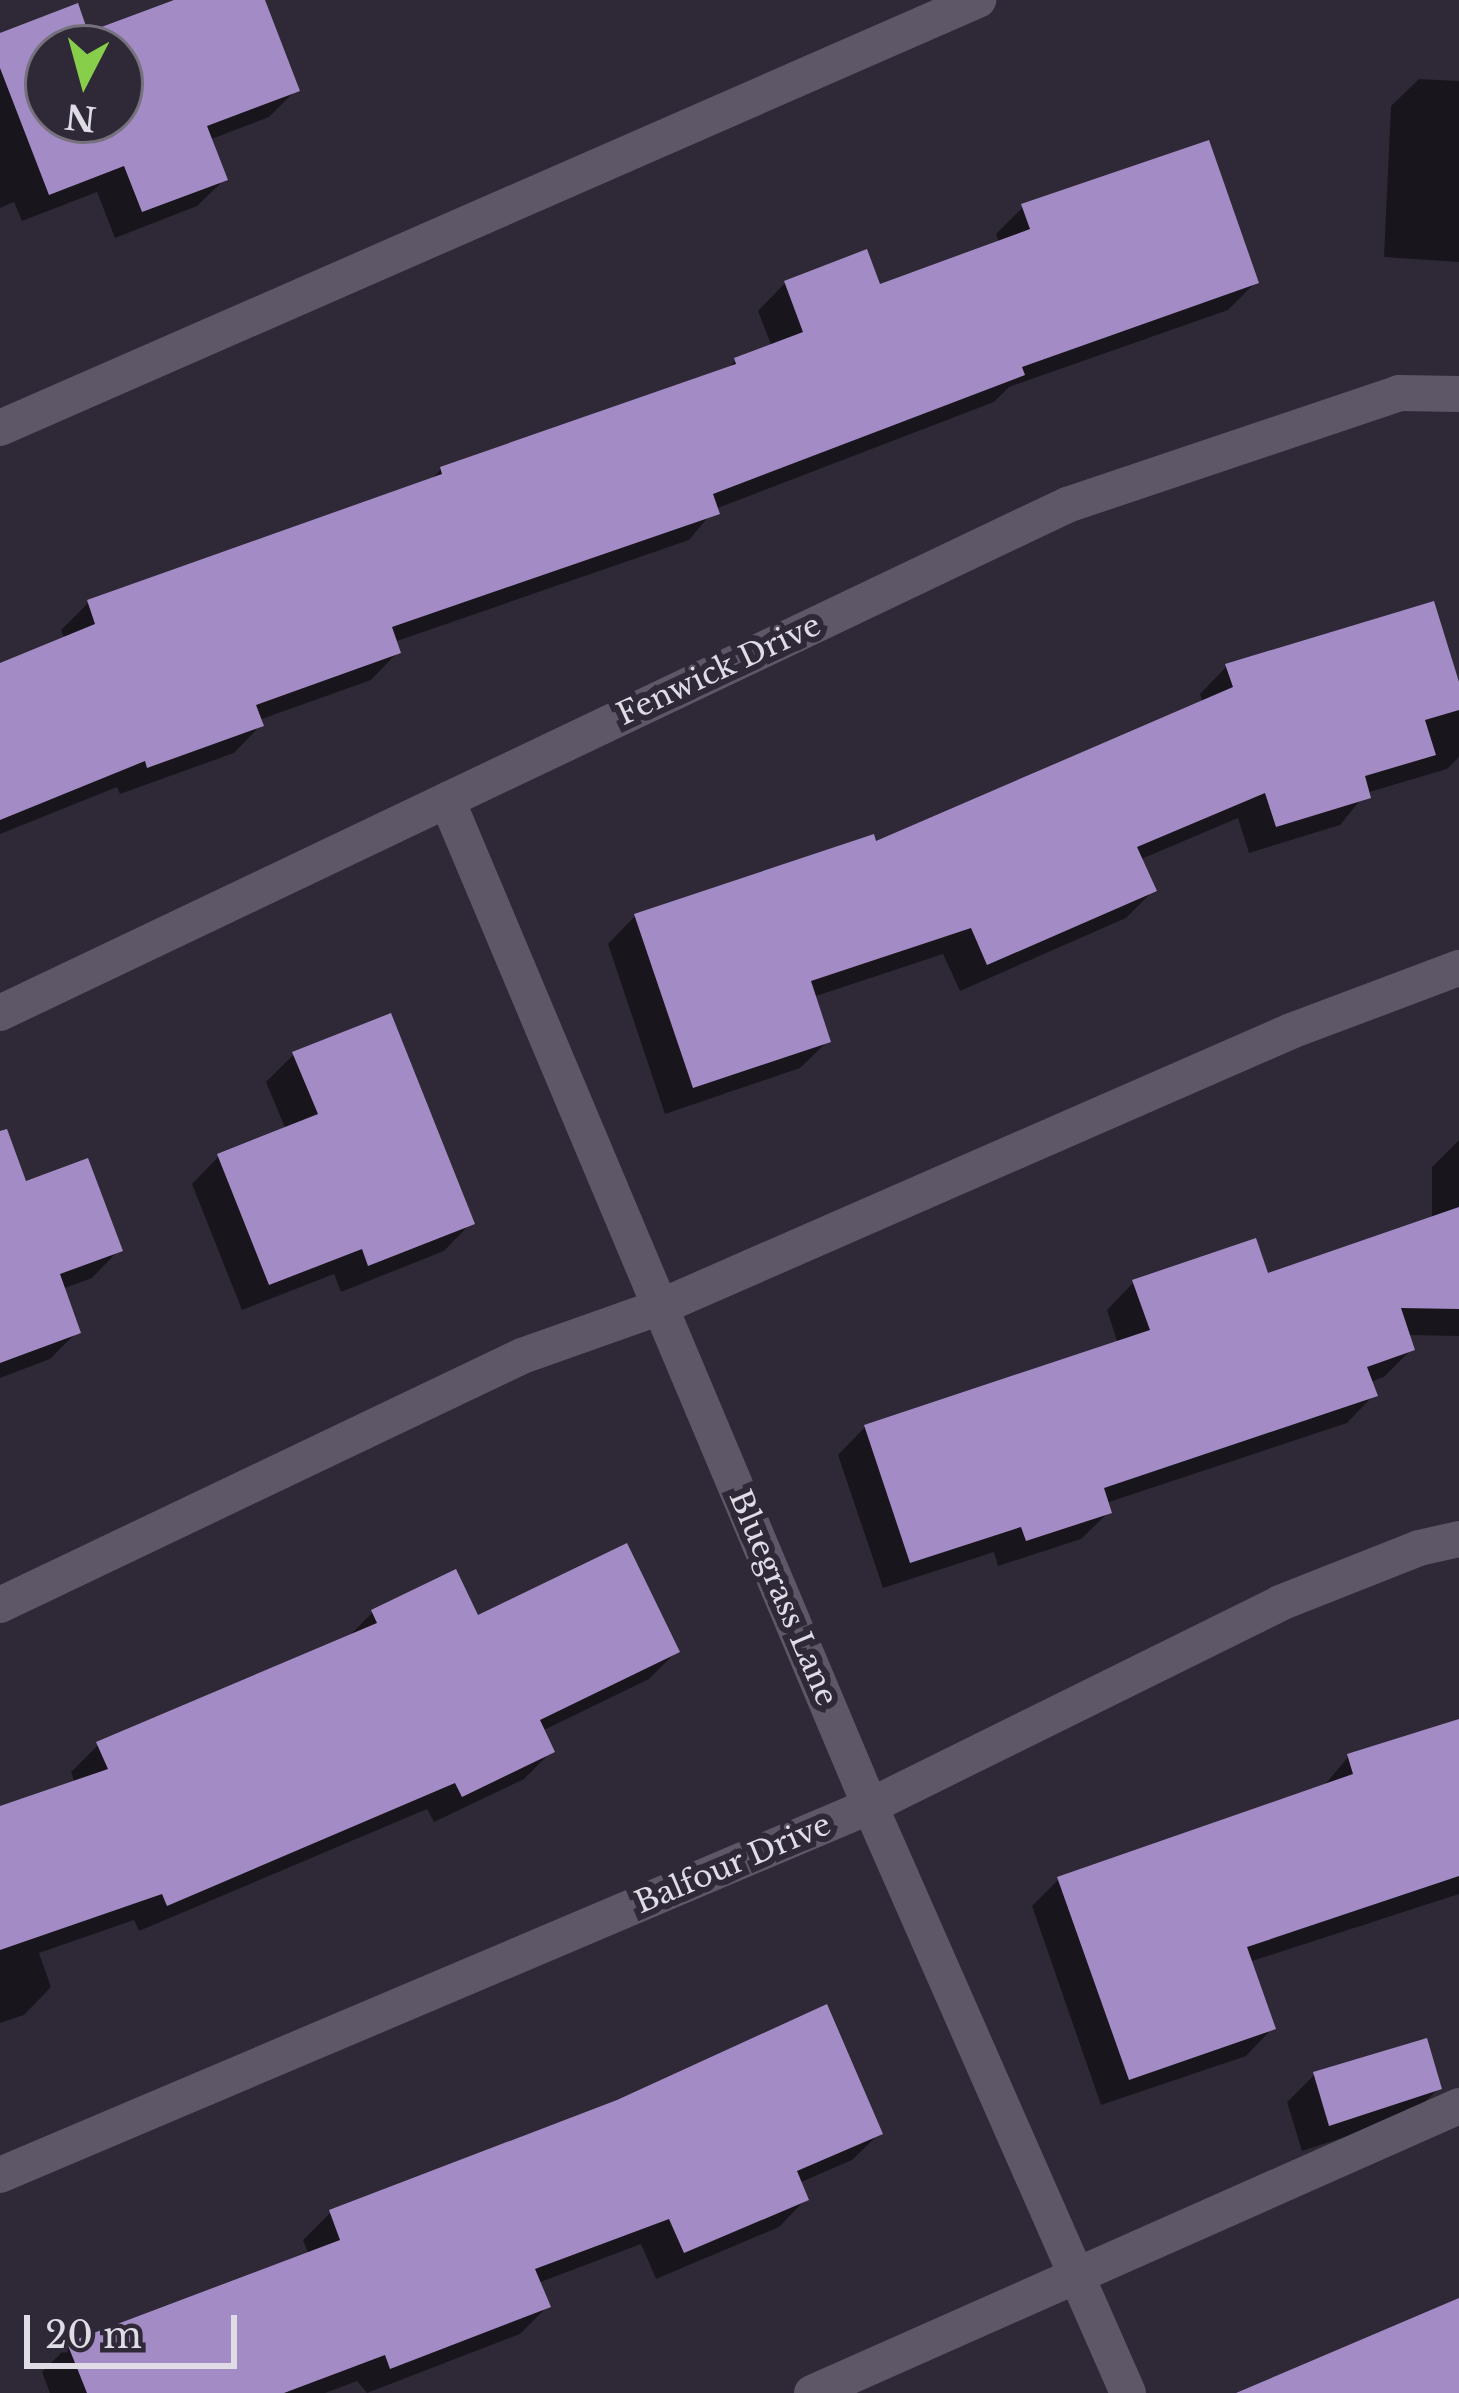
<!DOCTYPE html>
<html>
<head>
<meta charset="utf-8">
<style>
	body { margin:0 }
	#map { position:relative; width:1459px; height:2393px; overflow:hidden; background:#2f2937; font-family:"Libre Baskerville",serif }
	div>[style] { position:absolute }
	.shadow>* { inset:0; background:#0007 }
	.building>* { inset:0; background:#a38cc5 }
	.minor>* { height:36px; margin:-18px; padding:0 18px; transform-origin:18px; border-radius:18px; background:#5d5767 }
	span { translate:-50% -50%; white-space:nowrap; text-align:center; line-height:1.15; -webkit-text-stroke:12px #2f2937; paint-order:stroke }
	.street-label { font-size:30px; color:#e0dce6 }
	.north { position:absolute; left:24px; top:24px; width:120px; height:120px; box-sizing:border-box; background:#2f2937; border:3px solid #76717d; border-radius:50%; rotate:186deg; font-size:33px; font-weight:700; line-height:48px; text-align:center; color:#e0dce6 }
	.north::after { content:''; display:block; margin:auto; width:42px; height:54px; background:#87cf4a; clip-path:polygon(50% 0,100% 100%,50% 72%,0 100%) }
	.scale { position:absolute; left:24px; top:2315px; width:213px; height:54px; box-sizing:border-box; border:6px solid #e0dce6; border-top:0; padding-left:15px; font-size:36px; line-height:42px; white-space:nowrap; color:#e0dce6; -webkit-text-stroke:9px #2f2937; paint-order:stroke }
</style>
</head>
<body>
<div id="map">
	<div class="shadow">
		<div style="clip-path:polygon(evenodd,182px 0,262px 0,296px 90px,269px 117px,209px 140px,225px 179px,197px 206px,115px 238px,97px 192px,22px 221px,14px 202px,0 208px,0 36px,86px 36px,182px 0,48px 48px,120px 48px,120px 120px,48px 120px,48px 48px)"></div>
		<div style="clip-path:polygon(1419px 79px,1459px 81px,1459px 262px,1384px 257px,1391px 106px)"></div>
		<div style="clip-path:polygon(1023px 207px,1256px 282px,1228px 310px,1009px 387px,994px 402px,715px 509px,689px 540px,394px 642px,398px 652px,371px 680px,259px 720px,261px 725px,234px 753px,120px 794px,117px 787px,0 834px,0 666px,65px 640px,61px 630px,88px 603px,429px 482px,441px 469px,725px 372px,736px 360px,772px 347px,758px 311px,785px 283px,879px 288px,999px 243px,996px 234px)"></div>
		<div style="clip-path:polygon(1227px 666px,1459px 692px,1459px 757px,1447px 769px,1366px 793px,1340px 825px,1249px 853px,1238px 818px,1139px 860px,1153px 891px,1126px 918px,960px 991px,943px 954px,813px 997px,828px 1041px,800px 1068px,665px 1114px,608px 944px,635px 916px,874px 845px,1203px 703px,1200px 694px)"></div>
		<div style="clip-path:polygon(293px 1055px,471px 1223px,444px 1251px,341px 1292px,334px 1274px,242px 1310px,192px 1184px,219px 1156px,286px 1130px,266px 1082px)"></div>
		<div style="clip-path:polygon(1459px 1140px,1459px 1336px,1407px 1335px,1412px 1349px,1384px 1377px,1370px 1382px,1374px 1395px,1347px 1423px,1106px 1503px,1109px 1512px,1081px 1539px,998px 1566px,994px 1552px,883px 1588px,838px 1455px,865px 1427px,1118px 1344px,1107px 1310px,1134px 1282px,1266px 1276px,1432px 1220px,1432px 1167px)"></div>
		<div style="clip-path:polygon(0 1194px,119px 1250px,92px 1278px,62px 1289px,77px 1332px,50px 1359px,0 1378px)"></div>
		<div style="clip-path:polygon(373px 1612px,476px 1619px,677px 1651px,649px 1679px,542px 1731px,551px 1752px,524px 1779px,434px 1822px,427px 1809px,139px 1931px,134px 1920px,39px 1953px,51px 1987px,24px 2015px,0 2023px,0 1809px,75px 1783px,71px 1772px,98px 1745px,345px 1640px)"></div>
		<div style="clip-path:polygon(1459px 1722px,1459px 1894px,1249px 1962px,1273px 2028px,1246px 2056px,1101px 2105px,1032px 1906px,1059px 1879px,1322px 1788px,1348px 1757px)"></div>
		<div style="clip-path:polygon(1315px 2074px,1439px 2088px,1412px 2115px,1302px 2151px,1287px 2102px)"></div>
		<div style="clip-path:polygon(880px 2133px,852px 2160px,799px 2183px,806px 2199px,779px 2227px,656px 2279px,641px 2244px,538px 2283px,547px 2307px,520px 2334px,367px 2393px,357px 2381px,325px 2393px,50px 2393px,42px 2372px,69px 2345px,309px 2255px,303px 2240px,330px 2213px)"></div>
	</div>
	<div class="building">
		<div style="clip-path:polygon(evenodd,174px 0,265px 0,300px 91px,207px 126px,228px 180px,142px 212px,124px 166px,49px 195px,0 68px,0 33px,78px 3px,88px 32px,174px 0,48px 48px,120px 48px,120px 120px,48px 120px,48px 48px)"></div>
		<div style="clip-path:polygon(1209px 140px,1259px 283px,1022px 367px,1025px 375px,713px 494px,720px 514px,392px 627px,401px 653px,256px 705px,264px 726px,147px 768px,145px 761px,0 820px,0 663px,95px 624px,87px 600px,442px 474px,440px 467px,736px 364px,734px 358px,803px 332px,784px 281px,867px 249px,880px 284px,1030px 229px,1021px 204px)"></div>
		<div style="clip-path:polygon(1434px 601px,1459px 682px,1459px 710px,1425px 720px,1436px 755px,1365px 776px,1371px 798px,1276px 827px,1265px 793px,1137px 847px,1157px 891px,987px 965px,971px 928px,811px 981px,831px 1042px,693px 1088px,634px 914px,874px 834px,876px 841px,1233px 687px,1225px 664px)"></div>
		<div style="clip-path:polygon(391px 1013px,475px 1224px,368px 1266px,362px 1249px,269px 1285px,217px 1154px,318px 1114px,292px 1052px)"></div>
		<div style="clip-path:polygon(7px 1129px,26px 1181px,88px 1158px,123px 1251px,60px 1274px,81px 1333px,0 1363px,0 1131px)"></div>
		<div style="clip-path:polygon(1459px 1207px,1459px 1309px,1401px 1308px,1415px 1350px,1367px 1367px,1378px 1396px,1104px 1488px,1112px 1513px,1026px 1541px,1021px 1527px,910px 1563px,864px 1425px,1150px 1330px,1132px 1280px,1256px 1238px,1268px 1273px)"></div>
		<div style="clip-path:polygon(627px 1543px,680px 1652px,540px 1720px,555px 1752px,462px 1797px,455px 1783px,167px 1906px,162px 1894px,0 1950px,0 1806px,108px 1769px,96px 1742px,377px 1623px,371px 1610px,456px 1569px,478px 1615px)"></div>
		<div style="clip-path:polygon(1459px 1719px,1459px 1876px,1247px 1947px,1276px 2029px,1129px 2080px,1057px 1877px,1353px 1774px,1347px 1754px)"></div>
		<div style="clip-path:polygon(827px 2004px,883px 2134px,797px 2171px,809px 2200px,684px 2253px,669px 2219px,535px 2269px,551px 2307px,390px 2369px,385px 2355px,284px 2393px,87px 2393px,67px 2343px,340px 2240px,329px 2210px,617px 2100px)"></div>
		<div style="clip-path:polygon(1427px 2038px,1442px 2089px,1329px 2126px,1313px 2072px)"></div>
		<div style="clip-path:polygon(1459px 2298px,1459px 2393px,1236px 2393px)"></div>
	</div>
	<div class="minor">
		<div style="left:0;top:428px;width:1068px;rotate:-23.64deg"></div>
		<div style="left:447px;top:800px;width:1091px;rotate:67.19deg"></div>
		<div style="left:870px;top:1806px;width:641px;rotate:66.27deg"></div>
		<div style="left:0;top:1013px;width:1182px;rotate:-25.46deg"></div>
		<div style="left:1067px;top:505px;width:350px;rotate:-18.6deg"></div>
		<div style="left:1399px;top:393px;width:60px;rotate:1deg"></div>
		<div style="left:0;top:1605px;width:578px;rotate:-25.5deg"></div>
		<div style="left:522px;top:1356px;width:146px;rotate:-19.5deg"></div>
		<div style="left:660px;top:1307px;width:689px;rotate:-23.62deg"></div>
		<div style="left:1291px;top:1031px;width:179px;rotate:-20.6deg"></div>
		<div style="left:0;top:2175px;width:945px;rotate:-22.98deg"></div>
		<div style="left:870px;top:1806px;width:458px;rotate:-26.3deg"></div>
		<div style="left:1280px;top:1603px;width:149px;rotate:-21.6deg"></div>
		<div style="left:1419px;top:1548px;width:41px;rotate:-12.7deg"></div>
		<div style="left:812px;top:2393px;width:708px;rotate:-23.92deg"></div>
	</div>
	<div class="street-label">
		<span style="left:719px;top:670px;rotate:-25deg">Fenwick Drive</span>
		<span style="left:783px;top:1598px;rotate:67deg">Bluegrass Lane</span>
		<span style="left:733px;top:1864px;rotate:-23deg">Balfour Drive</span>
	</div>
	<div class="north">N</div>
	<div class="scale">20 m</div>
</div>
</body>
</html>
